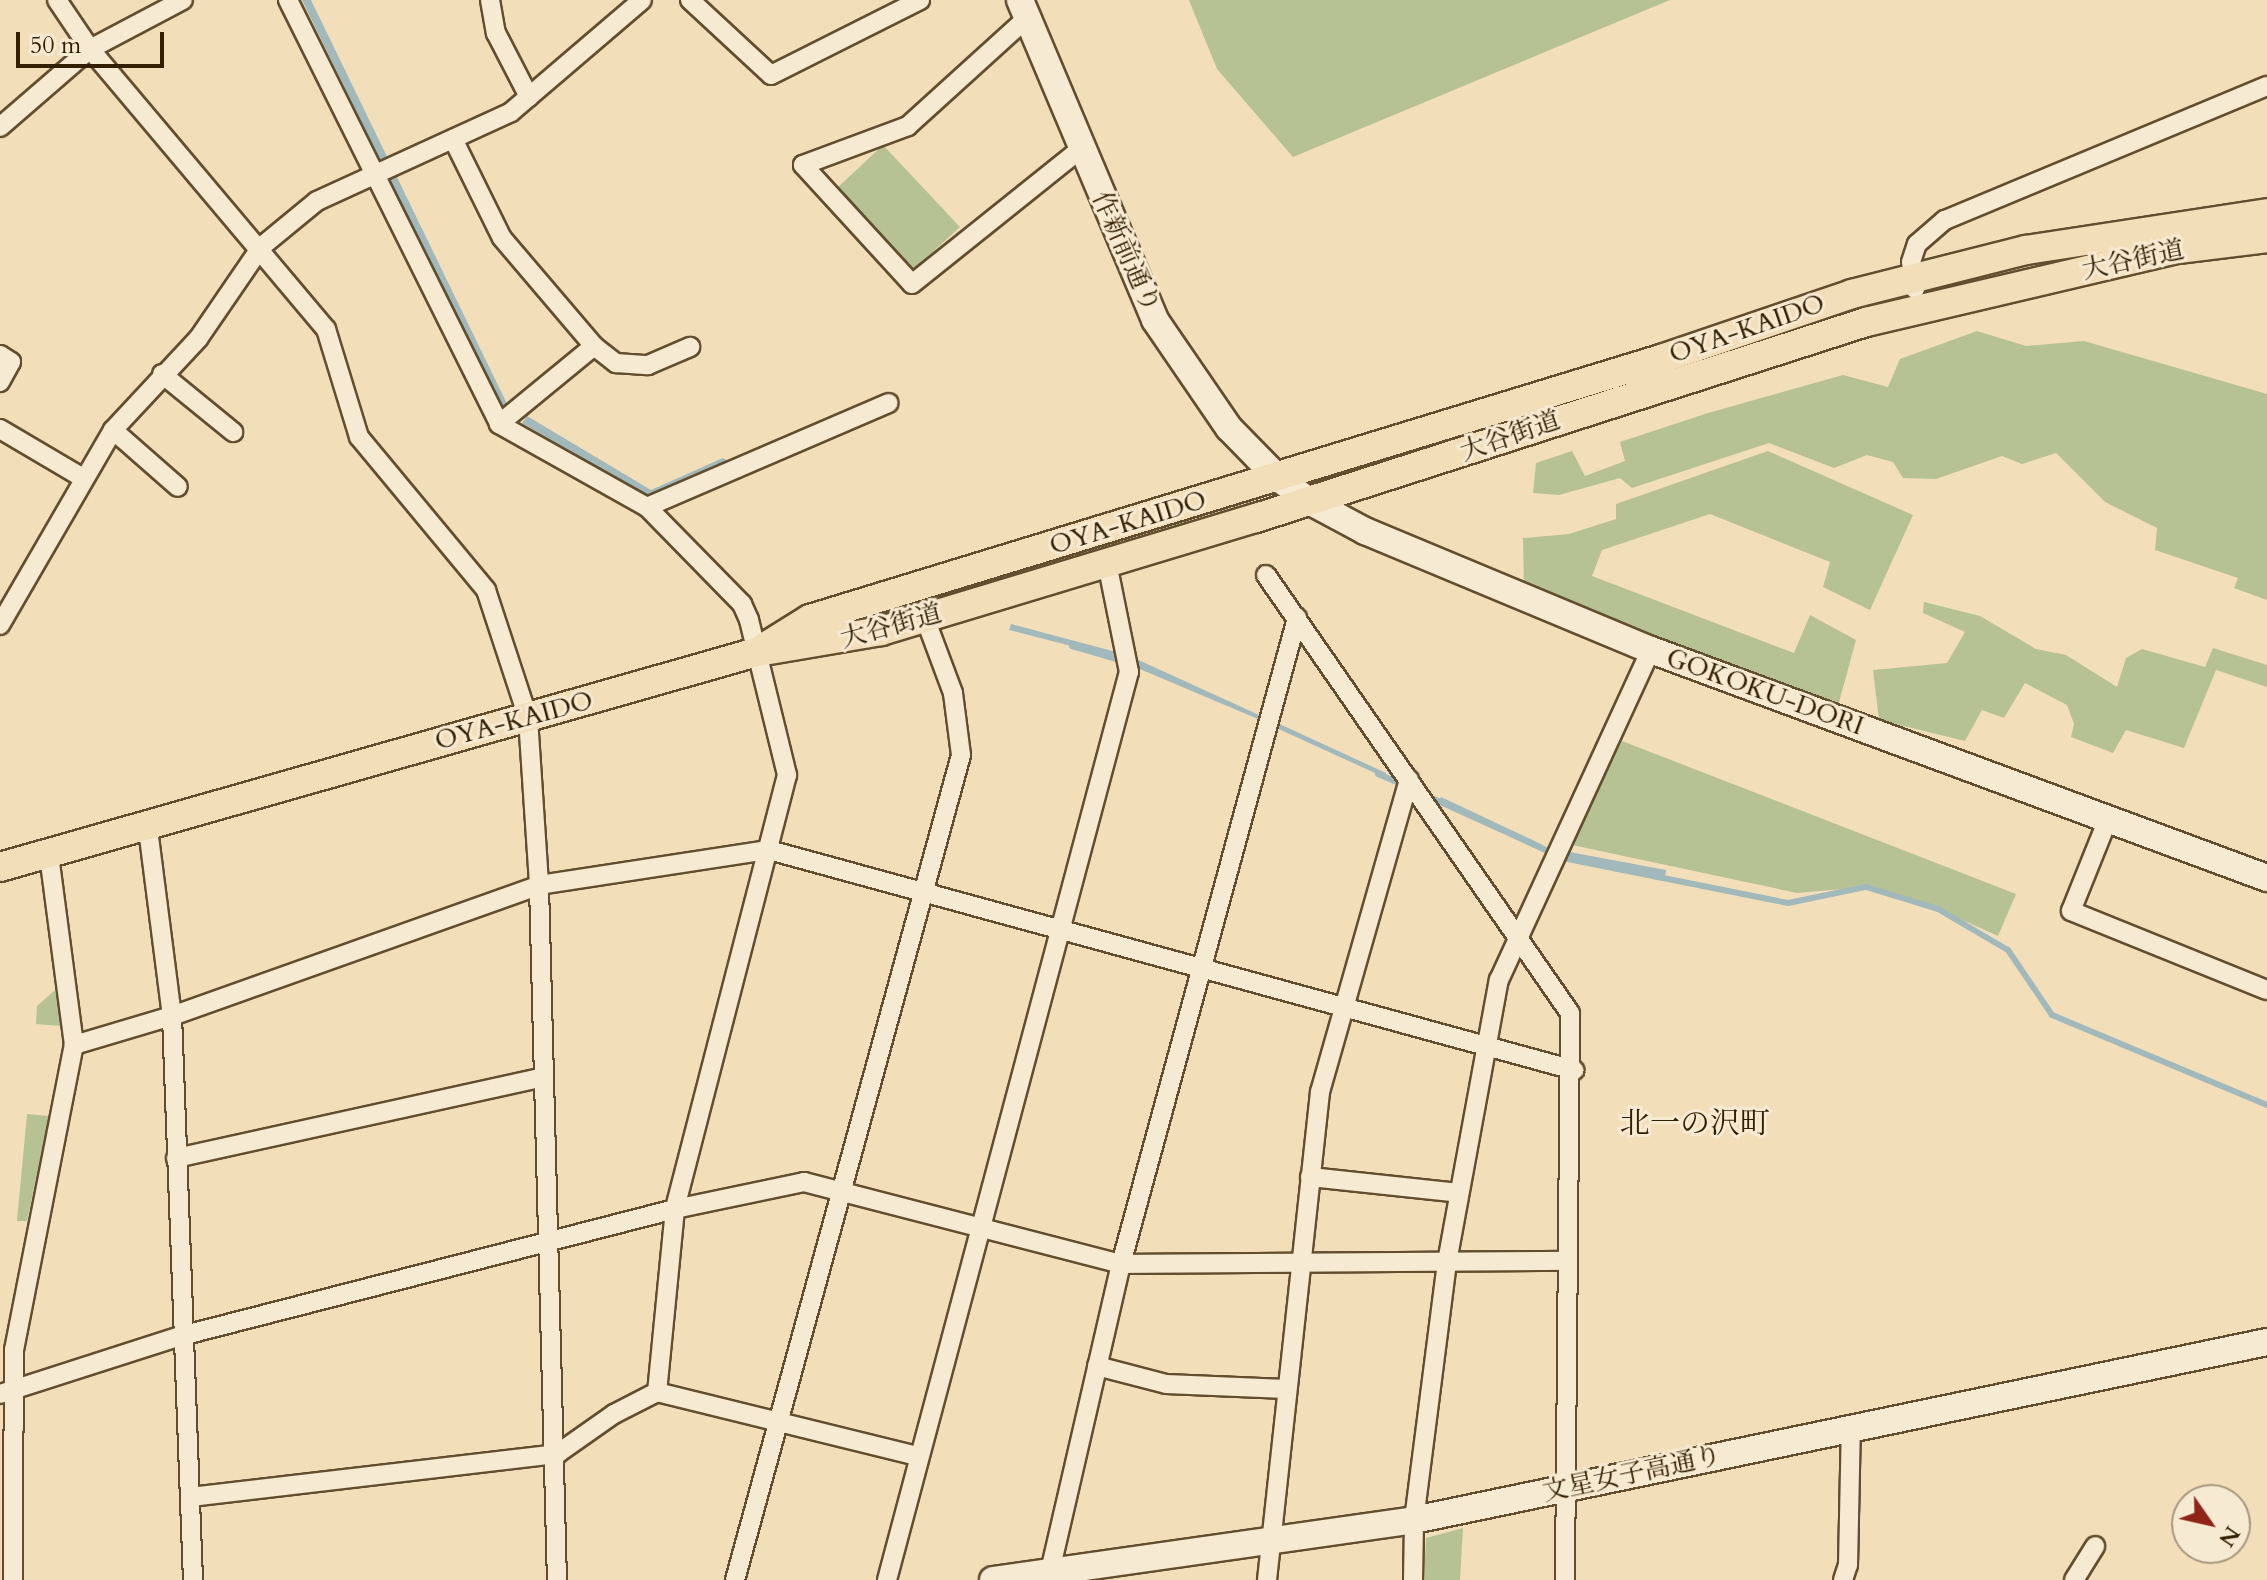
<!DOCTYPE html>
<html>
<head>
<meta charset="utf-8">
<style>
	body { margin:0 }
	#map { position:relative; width:2267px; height:1580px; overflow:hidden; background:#f3deba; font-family:Cardo,"Noto Serif JP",serif }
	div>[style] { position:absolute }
	.green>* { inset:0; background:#b6c294 }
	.water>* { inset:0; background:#a2b9bc }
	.stream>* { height:6px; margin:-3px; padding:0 3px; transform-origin:3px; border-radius:3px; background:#a2b9bc }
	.roads { filter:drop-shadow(2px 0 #624e2e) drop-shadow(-2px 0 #624e2e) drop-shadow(0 2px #624e2e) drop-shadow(0 -2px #624e2e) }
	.street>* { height:18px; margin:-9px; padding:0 9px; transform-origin:9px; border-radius:9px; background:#f7ead2 }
	.secondary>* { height:26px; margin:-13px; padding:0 13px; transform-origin:13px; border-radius:13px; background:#f7ead2 }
	.primary>* { height:28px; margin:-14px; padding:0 14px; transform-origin:14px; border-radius:14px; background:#f3deba }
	span { translate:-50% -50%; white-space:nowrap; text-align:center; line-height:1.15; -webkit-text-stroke:6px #f7ead2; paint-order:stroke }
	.street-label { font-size:26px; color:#321e00 }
	.quarter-label { font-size:30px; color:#321e00 }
	.north { position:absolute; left:2171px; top:1484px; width:80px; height:80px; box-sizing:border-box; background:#f7ead2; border:2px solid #a8987e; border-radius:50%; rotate:124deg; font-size:22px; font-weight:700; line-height:32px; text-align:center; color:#321e00 }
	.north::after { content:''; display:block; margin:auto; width:28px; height:36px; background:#8f2418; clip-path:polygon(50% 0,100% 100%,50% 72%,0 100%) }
	.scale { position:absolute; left:16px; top:32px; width:148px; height:36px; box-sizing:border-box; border:4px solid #321e00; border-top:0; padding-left:10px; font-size:24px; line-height:28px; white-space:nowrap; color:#321e00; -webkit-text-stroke:6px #f7ead2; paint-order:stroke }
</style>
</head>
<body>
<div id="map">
	<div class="green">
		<div style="clip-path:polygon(1189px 0,1670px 0,1293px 157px,1217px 69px)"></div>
		<div style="clip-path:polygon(883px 145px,960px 227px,911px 272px,835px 190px)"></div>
		<div style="clip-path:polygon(1977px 331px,2026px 346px,2084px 341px,2267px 394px,2267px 600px,2234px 588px,2238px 578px,2155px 550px,2157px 528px,2105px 502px,2056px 453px,2022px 464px,2002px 456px,1936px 479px,1903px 478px,1893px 462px,1867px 455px,1834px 468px,1769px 443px,1632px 488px,1620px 478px,1559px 495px,1533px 493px,1536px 463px,1572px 451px,1585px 476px,1625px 461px,1620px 442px,1708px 413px,1843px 375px,1888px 387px,1900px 359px)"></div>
		<div style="clip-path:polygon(1768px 451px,1913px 515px,1870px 610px,1823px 587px,1830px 562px,1710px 514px,1602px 550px,1592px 576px,1794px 653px,1810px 615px,1856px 640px,1838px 706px,1524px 586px,1523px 538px,1569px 534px,1616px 519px,1616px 504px)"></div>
		<div style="clip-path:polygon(1924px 602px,1980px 616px,2036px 649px,2066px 655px,2117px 687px,2126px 658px,2142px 649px,2205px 667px,2213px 648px,2267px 665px,2267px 687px,2216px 670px,2184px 748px,2126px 730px,2113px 753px,2071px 737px,2074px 724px,2067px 705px,2025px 683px,2004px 718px,1982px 710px,1965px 741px,1879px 720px,1873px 670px,1947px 663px,1965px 632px,1923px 613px)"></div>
		<div style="clip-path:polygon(1622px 741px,2016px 894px,1998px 936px,1938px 909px,1866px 887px,1797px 893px,1572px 845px)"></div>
		<div style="clip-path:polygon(54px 991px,59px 993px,62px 1026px,36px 1024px,37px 1006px)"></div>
		<div style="clip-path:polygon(27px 1114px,49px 1116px,27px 1221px,17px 1221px)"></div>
		<div style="clip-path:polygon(1463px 1528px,1460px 1580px,1424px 1580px,1426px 1538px)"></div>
	</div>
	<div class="water">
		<div style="clip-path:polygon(302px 0,311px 0,509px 408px,503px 413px)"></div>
		<div style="clip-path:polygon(527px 416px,651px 490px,723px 458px,734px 464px,651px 498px,522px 423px)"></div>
		<div style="clip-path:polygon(1011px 624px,1116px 652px,1118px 658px,1009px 630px)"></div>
		<div style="clip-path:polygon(1132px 657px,1259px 715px,1258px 719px,1135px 667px)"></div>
		<div style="clip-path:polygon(1273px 721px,1386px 773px,1386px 778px,1272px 726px)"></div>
		<div style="clip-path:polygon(1441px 797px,1543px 845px,1541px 848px,1439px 801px)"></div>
		<div style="clip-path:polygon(1559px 850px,1666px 870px,1665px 878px,1572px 859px,1557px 854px)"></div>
	</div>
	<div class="stream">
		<div style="left:1072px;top:646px;width:53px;rotate:16.4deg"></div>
		<div style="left:1378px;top:774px;width:28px;rotate:23deg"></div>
		<div style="left:1425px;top:795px;width:152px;rotate:24.5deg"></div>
		<div style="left:1563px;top:858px;width:229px;rotate:11.3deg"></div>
		<div style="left:1788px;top:903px;width:80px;rotate:-11.6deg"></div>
		<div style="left:1866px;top:887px;width:75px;rotate:17deg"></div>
		<div style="left:1938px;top:909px;width:81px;rotate:30.4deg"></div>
		<div style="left:2008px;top:950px;width:78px;rotate:55.9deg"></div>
		<div style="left:2052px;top:1015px;width:233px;rotate:22.7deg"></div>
	</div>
	<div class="roads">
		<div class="street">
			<div style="left:57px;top:0;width:59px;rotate:56deg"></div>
			<div style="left:90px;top:49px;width:366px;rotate:49.9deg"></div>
			<div style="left:326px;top:329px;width:113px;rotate:73deg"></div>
			<div style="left:359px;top:437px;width:199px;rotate:50.3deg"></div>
			<div style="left:486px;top:590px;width:135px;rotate:71.8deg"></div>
			<div style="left:528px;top:718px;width:167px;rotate:86.2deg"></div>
			<div style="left:539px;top:885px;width:695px;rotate:88.52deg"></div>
			<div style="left:288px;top:0;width:474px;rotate:63.5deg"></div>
			<div style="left:499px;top:424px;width:170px;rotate:29.3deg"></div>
			<div style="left:647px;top:507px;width:136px;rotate:45.6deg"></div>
			<div style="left:742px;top:604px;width:17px;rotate:66deg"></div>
			<div style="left:749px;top:620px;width:160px;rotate:76.2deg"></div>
			<div style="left:787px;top:775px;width:448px;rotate:104.5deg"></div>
			<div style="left:675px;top:1209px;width:184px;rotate:95.6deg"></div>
			<div style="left:490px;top:0;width:34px;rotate:80deg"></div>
			<div style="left:496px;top:33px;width:72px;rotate:62.7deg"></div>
			<div style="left:690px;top:0;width:110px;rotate:42.8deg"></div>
			<div style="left:771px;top:75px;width:167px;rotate:-26.7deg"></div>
			<div style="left:1027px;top:18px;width:161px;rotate:137.8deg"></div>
			<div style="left:908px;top:126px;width:112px;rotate:159.6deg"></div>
			<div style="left:803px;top:165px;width:161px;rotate:47.5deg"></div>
			<div style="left:912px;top:284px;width:218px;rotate:-38.7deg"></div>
			<div style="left:0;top:127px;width:119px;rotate:-40.9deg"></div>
			<div style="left:90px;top:49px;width:105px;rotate:-27.8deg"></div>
			<div style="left:453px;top:139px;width:110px;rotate:63.7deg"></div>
			<div style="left:502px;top:238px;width:142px;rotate:49.6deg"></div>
			<div style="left:1915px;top:289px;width:27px;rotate:-98deg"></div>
			<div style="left:1911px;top:262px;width:19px;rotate:-72deg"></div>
			<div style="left:1917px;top:244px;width:37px;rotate:-41deg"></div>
			<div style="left:1945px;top:220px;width:349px;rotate:-22.6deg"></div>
			<div style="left:0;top:355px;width:13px;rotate:32deg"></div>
			<div style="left:11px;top:362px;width:23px;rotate:119deg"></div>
			<div style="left:162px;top:374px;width:92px;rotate:39.2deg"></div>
			<div style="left:499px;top:424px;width:123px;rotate:-39.4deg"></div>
			<div style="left:594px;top:346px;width:28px;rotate:38deg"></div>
			<div style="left:616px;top:363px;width:32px;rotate:4deg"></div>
			<div style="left:648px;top:365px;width:46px;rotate:-23.2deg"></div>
			<div style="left:0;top:429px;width:96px;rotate:30.6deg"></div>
			<div style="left:113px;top:430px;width:86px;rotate:41.2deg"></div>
			<div style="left:647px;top:507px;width:263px;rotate:-23.3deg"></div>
			<div style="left:1266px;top:575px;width:533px;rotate:55.24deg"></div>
			<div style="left:1570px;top:1013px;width:567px;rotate:90.51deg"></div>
			<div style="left:0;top:625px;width:225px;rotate:-59.9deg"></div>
			<div style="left:113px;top:430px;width:125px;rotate:-47deg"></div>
			<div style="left:198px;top:339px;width:112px;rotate:-55.6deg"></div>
			<div style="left:261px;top:247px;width:72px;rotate:-39.4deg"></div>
			<div style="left:317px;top:201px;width:213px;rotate:-24.6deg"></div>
			<div style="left:511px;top:112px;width:172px;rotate:-40.5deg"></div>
			<div style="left:2108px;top:819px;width:99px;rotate:111.9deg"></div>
			<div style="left:2071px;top:911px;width:211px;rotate:22deg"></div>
			<div style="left:148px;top:829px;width:189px;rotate:82.7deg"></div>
			<div style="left:172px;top:1016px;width:564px;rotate:87.87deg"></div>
			<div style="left:74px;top:1045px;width:102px;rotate:-16.5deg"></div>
			<div style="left:172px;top:1016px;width:390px;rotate:-19.6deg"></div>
			<div style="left:539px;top:885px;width:233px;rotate:-8.7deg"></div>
			<div style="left:769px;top:850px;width:835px;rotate:15.29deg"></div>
			<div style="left:176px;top:1158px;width:376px;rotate:-12.4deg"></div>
			<div style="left:1310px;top:1177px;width:150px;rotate:6.1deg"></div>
			<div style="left:1097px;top:1366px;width:71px;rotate:14.6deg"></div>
			<div style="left:1166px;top:1384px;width:120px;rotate:2.4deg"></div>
			<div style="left:0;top:1394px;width:190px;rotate:-17.8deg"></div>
			<div style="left:181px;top:1336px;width:510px;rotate:-14.42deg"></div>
			<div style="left:675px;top:1209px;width:132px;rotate:-11.8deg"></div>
			<div style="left:804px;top:1182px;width:327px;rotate:14.5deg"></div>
			<div style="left:1121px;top:1264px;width:447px;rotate:-0.4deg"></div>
			<div style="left:191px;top:1497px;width:369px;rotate:-6.7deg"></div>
			<div style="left:557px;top:1454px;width:70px;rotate:-35.1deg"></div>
			<div style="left:614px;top:1414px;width:48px;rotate:-27.1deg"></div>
			<div style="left:657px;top:1392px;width:269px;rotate:13.8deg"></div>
			<div style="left:13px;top:1580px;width:230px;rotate:-89.8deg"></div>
			<div style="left:14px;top:1350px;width:311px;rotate:-78.9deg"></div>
			<div style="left:74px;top:1045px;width:191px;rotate:-97.5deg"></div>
			<div style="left:735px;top:1580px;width:855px;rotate:-74.68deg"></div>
			<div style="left:961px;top:755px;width:63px;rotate:-97.4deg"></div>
			<div style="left:953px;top:693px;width:80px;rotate:-110.5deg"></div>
			<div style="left:887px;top:1580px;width:940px;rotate:-75.08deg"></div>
			<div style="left:1129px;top:672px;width:111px;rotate:-101.4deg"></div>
			<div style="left:1048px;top:1580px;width:324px;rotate:-77deg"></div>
			<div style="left:1121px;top:1264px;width:670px;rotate:-74.76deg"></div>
			<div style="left:1267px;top:1580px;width:491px;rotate:-83.8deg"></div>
			<div style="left:1320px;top:1092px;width:325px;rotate:-74.1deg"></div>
			<div style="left:1413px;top:1580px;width:60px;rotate:-89deg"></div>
			<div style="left:1414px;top:1520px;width:260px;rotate:-82.7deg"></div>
			<div style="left:1447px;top:1262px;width:287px;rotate:-79.6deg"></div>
			<div style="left:1499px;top:980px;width:363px;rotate:-65.3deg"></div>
			<div style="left:1843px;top:1580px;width:16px;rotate:-72deg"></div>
			<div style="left:1848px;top:1565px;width:138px;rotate:-88.8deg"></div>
			<div style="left:2074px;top:1580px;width:40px;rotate:-58deg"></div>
		</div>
		<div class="secondary">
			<div style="left:1020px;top:0;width:347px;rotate:67.1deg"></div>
			<div style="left:1155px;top:320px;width:131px;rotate:55.6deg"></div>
			<div style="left:1229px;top:428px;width:69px;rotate:45.6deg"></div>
			<div style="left:1277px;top:477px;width:40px;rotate:37deg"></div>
			<div style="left:1309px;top:501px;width:64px;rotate:28.2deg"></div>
			<div style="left:1365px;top:531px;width:310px;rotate:22.6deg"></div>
			<div style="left:1651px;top:650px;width:657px;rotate:20.31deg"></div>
			<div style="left:993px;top:1580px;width:425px;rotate:-8.1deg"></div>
			<div style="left:1414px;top:1520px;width:871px;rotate:-11.79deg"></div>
		</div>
		<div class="primary">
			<div style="left:765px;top:647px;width:53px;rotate:-31.9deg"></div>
			<div style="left:810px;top:619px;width:890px;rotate:-16.99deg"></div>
			<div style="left:1661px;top:359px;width:202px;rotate:-18.8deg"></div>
			<div style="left:1852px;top:294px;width:179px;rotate:-14.2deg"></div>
			<div style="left:2026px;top:250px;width:244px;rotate:-8.7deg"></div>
			<div style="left:0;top:867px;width:787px;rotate:-15.86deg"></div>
			<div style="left:757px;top:652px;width:126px;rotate:-9.6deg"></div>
			<div style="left:881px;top:631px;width:392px;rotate:-16.8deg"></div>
			<div style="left:1256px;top:518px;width:641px;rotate:-17.81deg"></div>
			<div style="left:1866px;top:322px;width:320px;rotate:-13.2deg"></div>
			<div style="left:2178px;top:249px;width:90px;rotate:-7deg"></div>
		</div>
	</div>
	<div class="street-label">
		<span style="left:1126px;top:252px;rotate:66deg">作新前通り</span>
		<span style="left:2133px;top:260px;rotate:-12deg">大谷街道</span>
		<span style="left:1747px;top:329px;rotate:-19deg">OYA-KAIDO</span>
		<span style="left:1510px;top:436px;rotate:-19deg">大谷街道</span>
		<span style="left:1128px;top:523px;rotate:-17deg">OYA-KAIDO</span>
		<span style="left:891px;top:626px;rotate:-15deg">大谷街道</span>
		<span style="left:1765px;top:692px;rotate:20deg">GOKOKU-DORI</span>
		<span style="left:514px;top:721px;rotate:-15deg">OYA-KAIDO</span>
		<span style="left:1632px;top:1474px;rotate:-12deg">文星女子高通り</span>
	</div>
	<div class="quarter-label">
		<span style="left:1695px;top:1124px">北一の沢町</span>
	</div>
	<div class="north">N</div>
	<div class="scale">50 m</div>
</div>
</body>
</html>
